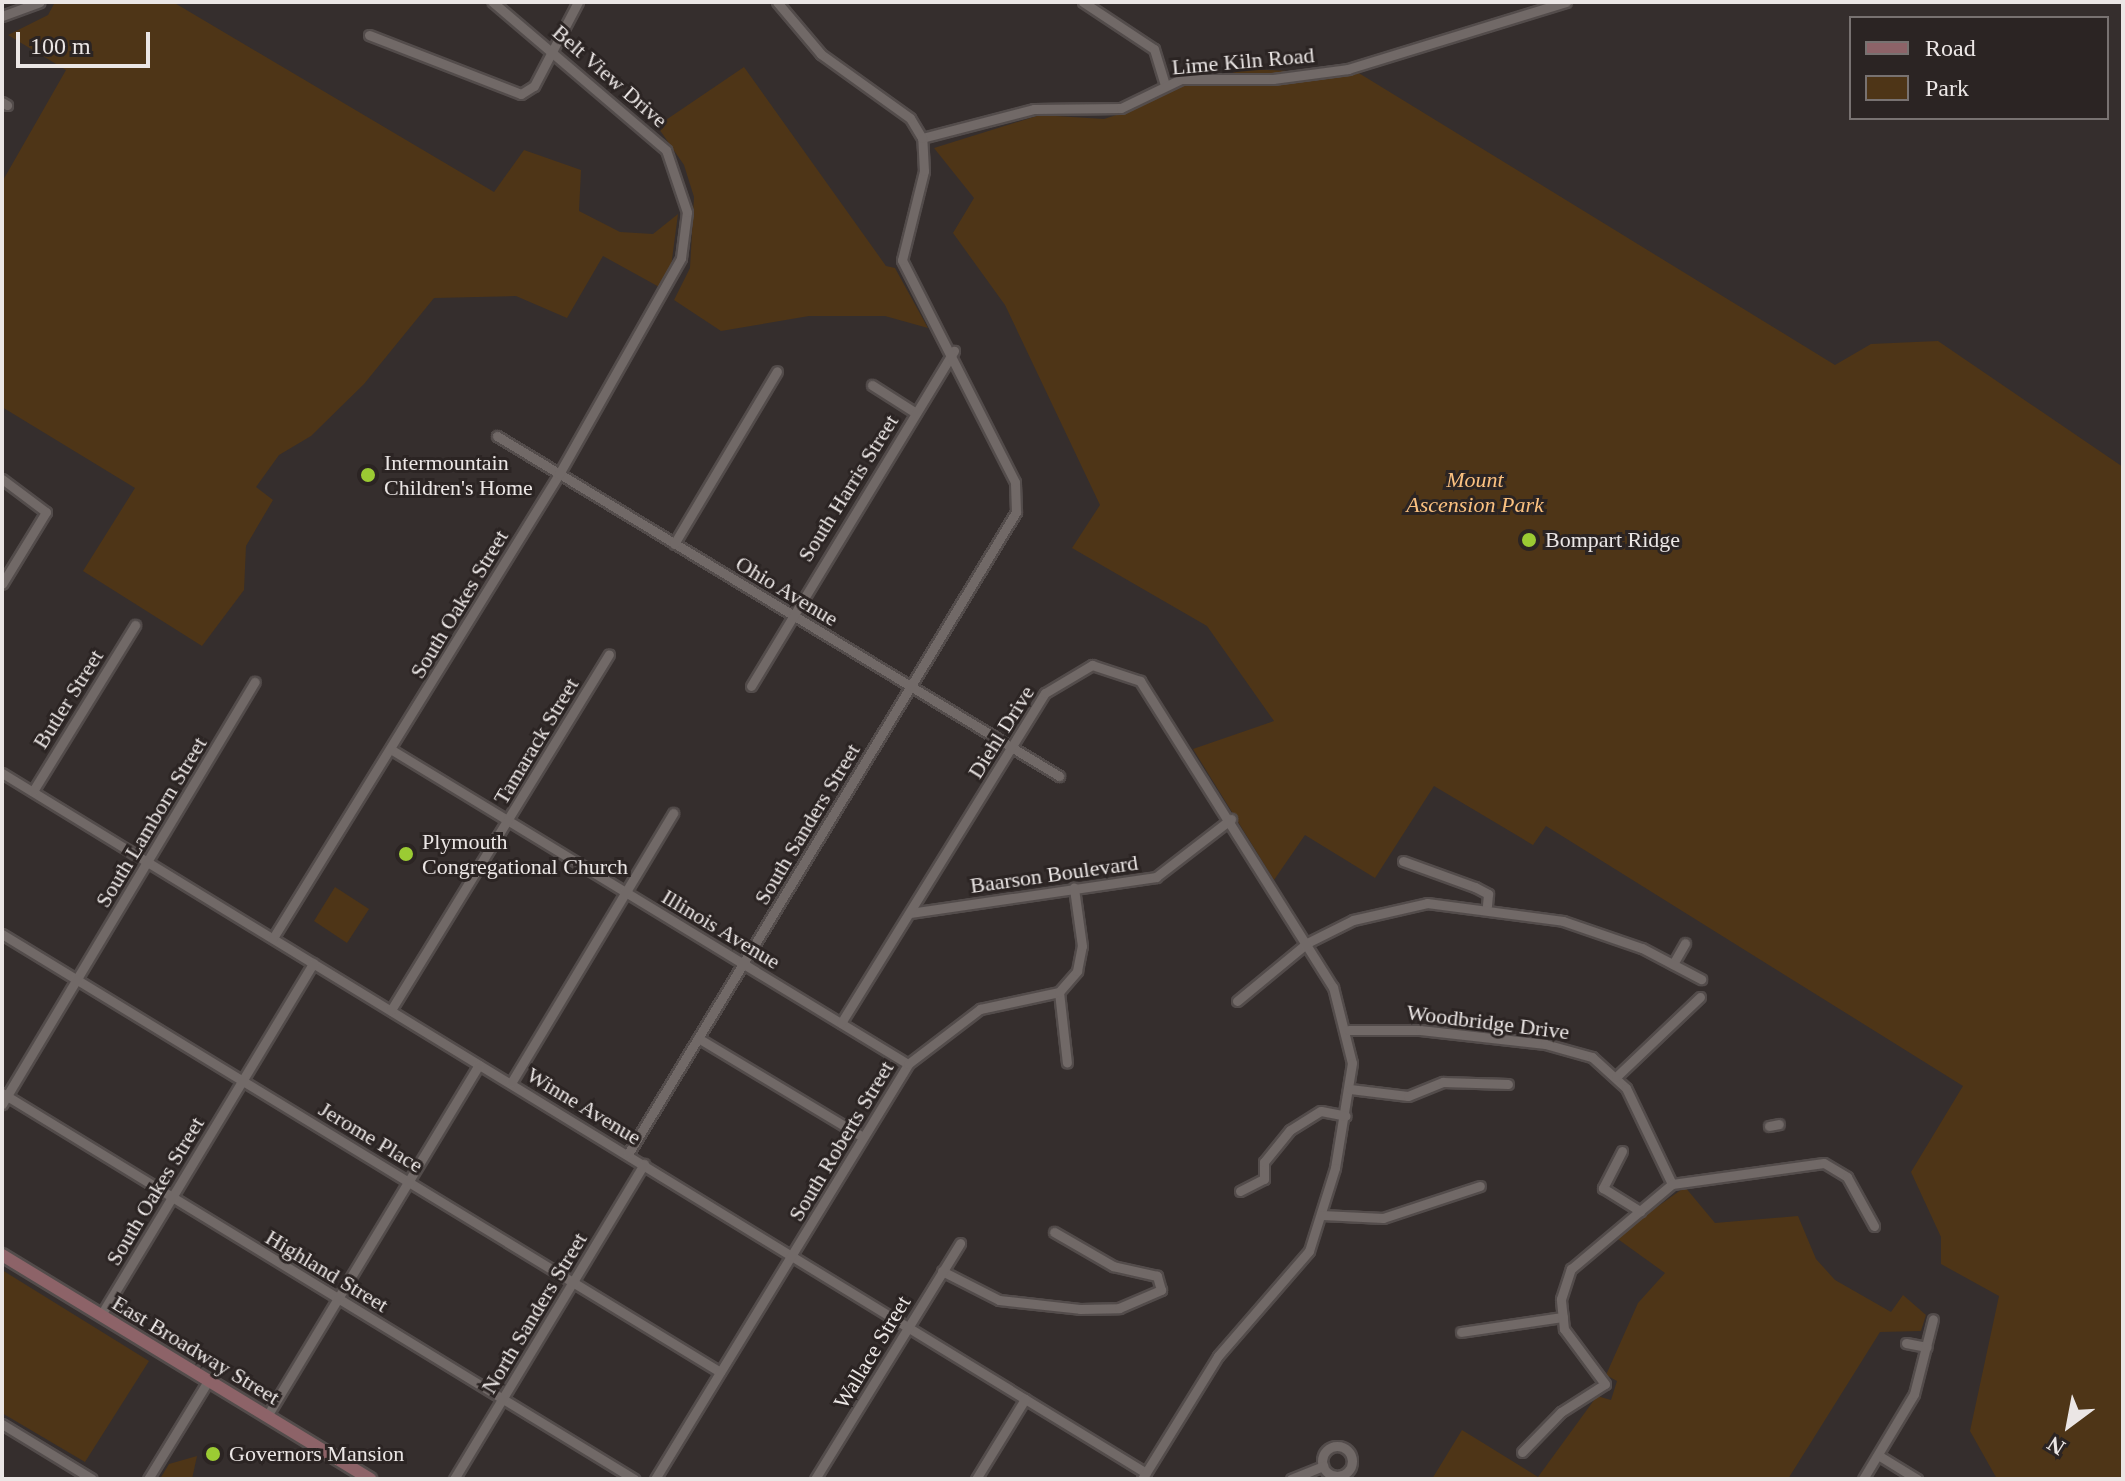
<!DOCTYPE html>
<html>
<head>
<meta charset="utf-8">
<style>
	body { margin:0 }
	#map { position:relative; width:2125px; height:1481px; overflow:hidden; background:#352e2d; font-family:Georgia,serif }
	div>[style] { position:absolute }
	.green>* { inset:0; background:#4e3517 }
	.roads { filter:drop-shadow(2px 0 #534c4b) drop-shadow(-2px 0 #534c4b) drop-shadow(0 2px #534c4b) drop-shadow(0 -2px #534c4b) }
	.street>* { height:9px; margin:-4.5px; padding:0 4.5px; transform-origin:4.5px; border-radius:4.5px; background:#716967 }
	.street>.ring { margin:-4.5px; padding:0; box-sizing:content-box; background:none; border:9px solid #716967; border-radius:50% }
	.secondary>* { height:12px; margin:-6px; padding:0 6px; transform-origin:6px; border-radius:6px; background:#8d6368 }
	.dots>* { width:22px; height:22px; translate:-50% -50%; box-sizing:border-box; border:4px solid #2b2423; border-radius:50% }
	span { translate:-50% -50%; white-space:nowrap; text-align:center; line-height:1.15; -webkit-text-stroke:6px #2b2423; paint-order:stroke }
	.street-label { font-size:22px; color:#ebe6e5 }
	.poi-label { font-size:22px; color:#ebe6e5 }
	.left { translate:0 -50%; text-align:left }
	.park-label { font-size:22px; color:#fbc180; font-style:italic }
	.frame { position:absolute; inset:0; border:4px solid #ebe6e5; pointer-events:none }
	.legend { position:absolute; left:1849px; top:16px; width:260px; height:104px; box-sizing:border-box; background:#2b2423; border:2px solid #787271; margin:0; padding:10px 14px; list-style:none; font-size:24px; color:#ebe6e5 }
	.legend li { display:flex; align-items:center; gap:16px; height:40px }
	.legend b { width:40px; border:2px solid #787271 }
	.north { position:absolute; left:2029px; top:1385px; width:80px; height:80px; -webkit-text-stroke:6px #2b2423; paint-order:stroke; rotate:212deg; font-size:22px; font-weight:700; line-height:32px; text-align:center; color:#ebe6e5 }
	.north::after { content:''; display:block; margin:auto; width:28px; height:36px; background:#ebe6e5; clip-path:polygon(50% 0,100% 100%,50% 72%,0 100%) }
	.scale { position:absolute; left:16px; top:32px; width:134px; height:36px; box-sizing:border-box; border:4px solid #ebe6e5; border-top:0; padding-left:10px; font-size:24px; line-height:28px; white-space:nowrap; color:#ebe6e5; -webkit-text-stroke:6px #2b2423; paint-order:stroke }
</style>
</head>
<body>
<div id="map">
	<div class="green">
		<div style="clip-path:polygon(55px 2px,173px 2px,494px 192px,524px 150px,581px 170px,579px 211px,620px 232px,653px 234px,678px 214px,671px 267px,661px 288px,603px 256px,567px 318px,516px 296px,434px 298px,364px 384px,311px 436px,279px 455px,256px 487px,273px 500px,246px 546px,244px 590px,202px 646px,83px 571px,135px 488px,2px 407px,2px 182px,66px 70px,8px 35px,48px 15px)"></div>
		<div style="clip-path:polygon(1344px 64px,1835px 365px,1871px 344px,1938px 341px,2123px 467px,2123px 1479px,1997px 1479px,1970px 1431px,1999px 1296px,1941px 1264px,1941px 1237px,1911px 1172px,1963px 1086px,1546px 826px,1533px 845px,1434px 786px,1375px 878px,1305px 835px,1274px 880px,1193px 749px,1274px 721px,1207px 626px,1072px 548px,1100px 505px,1005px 305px,953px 233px,974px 198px,934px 148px,1040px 115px,1104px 119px,1135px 109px,1167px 87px,1250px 69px,1307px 72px)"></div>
		<div style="clip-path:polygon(744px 67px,886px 266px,895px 268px,928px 328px,885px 316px,809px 316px,721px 331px,674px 300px,690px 268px,694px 197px,684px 165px,657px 126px)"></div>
		<div style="clip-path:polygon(335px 887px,369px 909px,347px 943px,314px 921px)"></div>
		<div style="clip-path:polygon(1685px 1187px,1715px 1223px,1798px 1216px,1816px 1259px,1835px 1280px,1891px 1312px,1903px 1295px,1926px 1315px,1921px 1331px,1880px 1332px,1788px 1479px,1432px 1479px,1462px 1430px,1538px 1477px,1597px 1396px,1611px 1400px,1617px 1381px,1606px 1375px,1638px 1303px,1665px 1273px,1615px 1237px)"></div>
		<div style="clip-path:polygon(2px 1270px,149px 1361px,85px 1462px,2px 1413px)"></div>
		<div style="clip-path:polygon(197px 1456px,192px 1479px,160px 1479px,169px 1464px)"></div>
	</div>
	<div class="roads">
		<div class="street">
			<div style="left:1083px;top:2px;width:85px;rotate:33.5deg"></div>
			<div style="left:1154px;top:49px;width:37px;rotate:73deg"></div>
			<div style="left:2px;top:16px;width:40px;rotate:-20.2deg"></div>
			<div style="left:369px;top:35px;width:163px;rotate:21.2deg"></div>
			<div style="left:521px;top:94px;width:15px;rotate:-32deg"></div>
			<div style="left:534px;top:86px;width:95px;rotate:-62.4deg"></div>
			<div style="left:2px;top:102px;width:6px;rotate:31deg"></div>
			<div style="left:922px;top:138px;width:116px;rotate:-14.5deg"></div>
			<div style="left:1034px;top:109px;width:87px;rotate:-0.7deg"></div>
			<div style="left:1121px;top:108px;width:67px;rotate:-25.8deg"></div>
			<div style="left:1181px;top:79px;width:92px"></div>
			<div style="left:1273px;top:79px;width:76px;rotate:-7.6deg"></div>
			<div style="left:1348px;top:69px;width:228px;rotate:-17.1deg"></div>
			<div style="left:872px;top:385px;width:52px;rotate:32.5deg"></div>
			<div style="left:497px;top:436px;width:657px;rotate:31.17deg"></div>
			<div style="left:2px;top:479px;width:55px;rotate:36.9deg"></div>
			<div style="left:46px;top:512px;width:84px;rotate:121.4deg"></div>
			<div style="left:674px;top:544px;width:201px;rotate:-59.2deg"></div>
			<div style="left:751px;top:686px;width:392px;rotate:-58.8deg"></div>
			<div style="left:392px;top:750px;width:604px;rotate:31.32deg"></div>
			<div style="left:2px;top:773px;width:1341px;rotate:31.46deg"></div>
			<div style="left:33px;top:791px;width:195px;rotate:-58.4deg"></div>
			<div style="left:1403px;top:861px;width:77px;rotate:19.9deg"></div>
			<div style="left:1475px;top:887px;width:15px;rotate:28deg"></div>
			<div style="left:1488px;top:894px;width:12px;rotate:95deg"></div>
			<div style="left:910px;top:913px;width:249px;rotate:-8.3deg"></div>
			<div style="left:1156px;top:877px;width:95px;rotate:-37.7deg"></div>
			<div style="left:2px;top:934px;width:841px;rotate:31.38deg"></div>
			<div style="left:273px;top:938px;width:545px;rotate:-58.35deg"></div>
			<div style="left:559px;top:474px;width:248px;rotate:-60.5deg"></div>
			<div style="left:681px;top:258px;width:46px;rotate:-82.6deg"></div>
			<div style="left:687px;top:212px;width:65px;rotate:-108.7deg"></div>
			<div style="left:666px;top:150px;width:228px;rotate:-139.5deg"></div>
			<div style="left:1673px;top:964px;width:24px;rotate:-60deg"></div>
			<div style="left:1059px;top:992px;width:71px;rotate:83.6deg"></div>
			<div style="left:1237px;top:1001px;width:91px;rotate:-39.6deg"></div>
			<div style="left:1307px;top:943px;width:51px;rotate:-26.6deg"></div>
			<div style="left:1353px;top:920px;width:76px;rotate:-12.9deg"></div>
			<div style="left:1427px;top:903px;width:137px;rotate:7.5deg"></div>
			<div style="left:1563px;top:921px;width:83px;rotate:18.9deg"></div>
			<div style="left:1642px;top:948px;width:67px;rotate:27.7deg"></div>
			<div style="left:391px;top:1010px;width:417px;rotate:-58.5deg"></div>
			<div style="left:841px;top:1023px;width:388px;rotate:-58.3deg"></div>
			<div style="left:1045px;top:693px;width:55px;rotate:-30.8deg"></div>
			<div style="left:1092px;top:665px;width:51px;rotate:18.4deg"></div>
			<div style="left:1140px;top:681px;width:362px;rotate:57.8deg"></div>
			<div style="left:1333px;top:987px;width:78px;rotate:76deg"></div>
			<div style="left:1352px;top:1063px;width:106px;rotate:99.2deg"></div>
			<div style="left:1335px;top:1168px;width:87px;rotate:107.4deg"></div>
			<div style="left:1309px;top:1251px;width:139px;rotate:130.9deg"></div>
			<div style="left:1218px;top:1356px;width:145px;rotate:121.7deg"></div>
			<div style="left:1349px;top:1030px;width:71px"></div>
			<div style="left:1420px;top:1030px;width:126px;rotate:6.4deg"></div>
			<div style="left:1545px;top:1044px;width:49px;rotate:15.5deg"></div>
			<div style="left:1592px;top:1057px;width:46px;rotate:42.4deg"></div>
			<div style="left:1626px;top:1088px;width:106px;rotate:64.4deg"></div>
			<div style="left:698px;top:1038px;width:192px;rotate:31deg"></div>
			<div style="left:1616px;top:1077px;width:116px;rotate:-43.6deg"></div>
			<div style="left:511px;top:1083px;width:315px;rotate:-59deg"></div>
			<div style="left:1350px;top:1089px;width:58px;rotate:6.9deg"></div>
			<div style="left:1408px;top:1096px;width:38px;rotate:-22deg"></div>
			<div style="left:1443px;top:1082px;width:65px;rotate:1.8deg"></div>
			<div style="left:2px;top:1093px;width:741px;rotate:31.41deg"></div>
			<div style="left:2px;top:1104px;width:492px;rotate:-59.1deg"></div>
			<div style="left:1769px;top:1126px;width:10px;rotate:-11deg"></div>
			<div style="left:1622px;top:1151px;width:42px;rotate:117.2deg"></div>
			<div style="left:1603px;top:1188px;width:44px;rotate:31.9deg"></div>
			<div style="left:628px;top:1154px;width:750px;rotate:-58.85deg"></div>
			<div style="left:1016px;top:512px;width:30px;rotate:-92deg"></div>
			<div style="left:1015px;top:482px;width:249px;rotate:-117deg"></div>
			<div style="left:902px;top:260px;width:92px;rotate:-76.1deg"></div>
			<div style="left:924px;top:171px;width:33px;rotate:-93deg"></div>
			<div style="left:922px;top:138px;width:23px;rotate:-121deg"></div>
			<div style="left:910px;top:118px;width:110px;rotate:-144.3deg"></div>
			<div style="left:821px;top:54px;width:68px;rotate:-130.2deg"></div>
			<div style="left:1240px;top:1191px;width:27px;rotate:-27deg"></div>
			<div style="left:1264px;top:1179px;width:17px;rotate:-90deg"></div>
			<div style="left:1264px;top:1162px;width:41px;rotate:-50.9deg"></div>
			<div style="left:1290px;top:1130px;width:36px;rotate:-32deg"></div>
			<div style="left:1321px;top:1111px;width:25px;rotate:11deg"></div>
			<div style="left:1322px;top:1215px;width:61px;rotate:2.8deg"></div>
			<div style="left:1383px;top:1218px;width:102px;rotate:-18.3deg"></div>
			<div style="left:942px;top:1271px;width:64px;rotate:27deg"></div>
			<div style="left:999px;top:1300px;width:81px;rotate:6.3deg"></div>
			<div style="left:1080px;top:1309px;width:39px;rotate:-1deg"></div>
			<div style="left:1119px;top:1308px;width:46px;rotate:-23.2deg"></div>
			<div style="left:1161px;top:1290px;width:15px;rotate:-106deg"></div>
			<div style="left:1157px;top:1276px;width:45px;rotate:-167.2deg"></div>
			<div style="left:1113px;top:1266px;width:68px;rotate:-150deg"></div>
			<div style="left:101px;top:1315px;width:411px;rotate:-58.9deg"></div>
			<div style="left:1461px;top:1332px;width:103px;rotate:-8.4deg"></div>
			<div style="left:1906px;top:1343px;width:21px;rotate:11deg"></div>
			<div style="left:267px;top:1416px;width:410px;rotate:-58.9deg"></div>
			<div style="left:2px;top:1424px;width:105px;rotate:31.4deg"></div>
			<div class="ring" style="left:1322px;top:1446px;width:21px;height:21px"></div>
			<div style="left:1522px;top:1452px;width:56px;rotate:-45.7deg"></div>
			<div style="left:1561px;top:1412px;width:52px;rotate:-32.5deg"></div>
			<div style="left:1605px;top:1384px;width:69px;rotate:-126.7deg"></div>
			<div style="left:1564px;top:1329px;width:30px;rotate:-96deg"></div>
			<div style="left:1561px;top:1299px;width:32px;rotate:-72deg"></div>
			<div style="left:1571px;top:1269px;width:132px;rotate:-40.1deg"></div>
			<div style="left:1672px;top:1184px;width:153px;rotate:-7.9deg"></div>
			<div style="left:1824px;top:1163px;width:27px;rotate:31deg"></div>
			<div style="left:1847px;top:1177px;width:56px;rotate:61.1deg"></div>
			<div style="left:1878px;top:1455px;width:46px;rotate:31.6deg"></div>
			<div style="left:148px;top:1479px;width:115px;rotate:-58.5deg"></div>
			<div style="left:454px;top:1479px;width:368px;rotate:-58.9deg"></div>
			<div style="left:655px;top:1479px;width:486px;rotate:-58.6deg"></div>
			<div style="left:908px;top:1064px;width:91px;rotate:-37.4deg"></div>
			<div style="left:980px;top:1009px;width:81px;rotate:-12.1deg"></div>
			<div style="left:1059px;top:992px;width:28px;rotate:-49deg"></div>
			<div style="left:1077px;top:971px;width:25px;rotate:-79deg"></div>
			<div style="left:1082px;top:946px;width:59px;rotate:-97.9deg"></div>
			<div style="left:815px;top:1479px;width:277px;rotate:-58.4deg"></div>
			<div style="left:976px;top:1479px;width:94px;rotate:-58.5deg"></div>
			<div style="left:1291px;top:1479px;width:35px;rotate:-22deg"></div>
			<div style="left:1863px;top:1479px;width:99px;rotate:-59deg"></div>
			<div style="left:1914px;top:1394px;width:77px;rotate:-75.8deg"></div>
		</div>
		<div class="secondary">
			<div style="left:2px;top:1255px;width:431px;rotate:31.3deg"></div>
		</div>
	</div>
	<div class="dots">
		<div style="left:368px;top:475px;background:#9bcb33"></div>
		<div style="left:1529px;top:540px;background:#9bcb33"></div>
		<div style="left:406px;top:854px;background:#9bcb33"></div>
		<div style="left:213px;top:1454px;background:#9bcb33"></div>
	</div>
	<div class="street-label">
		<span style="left:1243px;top:61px;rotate:-5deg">Lime Kiln Road</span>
		<span style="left:610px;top:76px;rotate:41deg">Belt View Drive</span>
		<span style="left:848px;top:488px;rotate:-58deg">South Harris Street</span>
		<span style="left:787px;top:591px;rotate:31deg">Ohio Avenue</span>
		<span style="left:459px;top:604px;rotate:-59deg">South Oakes Street</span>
		<span style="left:68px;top:699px;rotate:-58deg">Butler Street</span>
		<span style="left:1001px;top:732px;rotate:-58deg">Diehl Drive</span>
		<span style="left:536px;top:741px;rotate:-59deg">Tamarack Street</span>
		<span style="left:151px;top:822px;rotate:-59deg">South Lamborn Street</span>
		<span style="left:807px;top:824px;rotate:-59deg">South Sanders Street</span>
		<span style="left:1054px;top:874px;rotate:-8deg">Baarson Boulevard</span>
		<span style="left:721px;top:929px;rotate:31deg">Illinois Avenue</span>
		<span style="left:1488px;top:1022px;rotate:7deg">Woodbridge Drive</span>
		<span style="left:584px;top:1106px;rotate:31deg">Winne Avenue</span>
		<span style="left:371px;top:1137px;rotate:31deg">Jerome Place</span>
		<span style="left:841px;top:1141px;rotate:-59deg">South Roberts Street</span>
		<span style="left:155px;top:1191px;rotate:-59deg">South Oakes Street</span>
		<span style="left:327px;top:1271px;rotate:31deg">Highland Street</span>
		<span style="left:534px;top:1313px;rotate:-59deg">North Sanders Street</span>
		<span style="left:196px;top:1350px;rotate:31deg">East Broadway Street</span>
		<span style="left:872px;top:1352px;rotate:-59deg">Wallace Street</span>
	</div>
	<div class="poi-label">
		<span class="left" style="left:384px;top:475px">Intermountain<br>Children's Home</span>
		<span class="left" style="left:1545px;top:540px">Bompart Ridge</span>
		<span class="left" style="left:422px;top:854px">Plymouth<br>Congregational Church</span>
		<span class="left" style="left:229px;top:1454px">Governors Mansion</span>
	</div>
	<div class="park-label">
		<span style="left:1475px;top:492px">Mount<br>Ascension Park</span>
	</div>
	<div class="frame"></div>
	<ul class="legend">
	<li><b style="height:10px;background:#8d6368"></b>Road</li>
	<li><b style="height:22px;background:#4e3517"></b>Park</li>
	</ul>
	<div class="north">N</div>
	<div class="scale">100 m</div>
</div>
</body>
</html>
